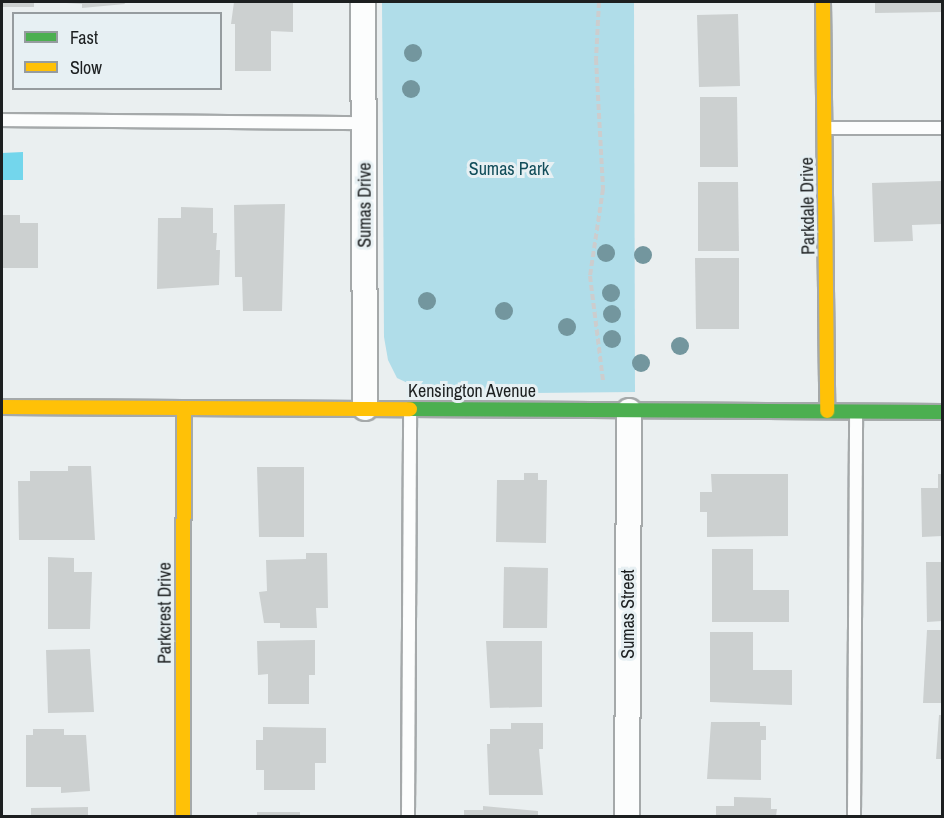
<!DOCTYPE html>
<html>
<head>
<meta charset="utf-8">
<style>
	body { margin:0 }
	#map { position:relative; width:944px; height:818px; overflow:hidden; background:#eaeff0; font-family:"Archivo Narrow",sans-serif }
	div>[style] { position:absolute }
	.green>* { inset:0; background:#b0dde9 }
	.water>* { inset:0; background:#73d6ec }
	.building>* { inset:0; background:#ccd0d0 }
	.path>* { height:4px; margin-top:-2px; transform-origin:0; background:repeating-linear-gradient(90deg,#cccdce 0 6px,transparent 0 9px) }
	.roads { filter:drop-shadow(2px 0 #a5a9aa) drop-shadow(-2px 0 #a5a9aa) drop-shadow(0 2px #a5a9aa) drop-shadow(0 -2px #a5a9aa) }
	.lane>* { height:12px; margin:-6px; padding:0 6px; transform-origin:6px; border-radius:6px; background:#fcfdfd }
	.street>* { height:24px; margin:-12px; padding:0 12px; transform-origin:12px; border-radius:12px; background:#fcfdfd }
	.fast>* { height:14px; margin:-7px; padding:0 7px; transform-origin:7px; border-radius:7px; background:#4caf50 }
	.slow>* { height:14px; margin:-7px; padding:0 7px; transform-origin:7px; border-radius:7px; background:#ffc107 }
	.trees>* { width:18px; height:18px; margin:-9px; border-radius:50%; background:#73969e }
	span { translate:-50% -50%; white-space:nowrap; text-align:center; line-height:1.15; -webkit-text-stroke:6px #e7f0f3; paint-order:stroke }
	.park-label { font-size:18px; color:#124d5a }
	.street-label { font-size:18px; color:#1c1f20 }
	.frame { position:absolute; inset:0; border:3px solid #1c1f20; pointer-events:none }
	.legend { position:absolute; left:12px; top:12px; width:210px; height:78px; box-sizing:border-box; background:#e7f0f3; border:2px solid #969c9f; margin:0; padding:8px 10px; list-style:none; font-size:18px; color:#1c1f20 }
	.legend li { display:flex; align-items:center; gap:12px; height:30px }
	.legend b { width:30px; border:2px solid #969c9f }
</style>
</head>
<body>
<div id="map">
	<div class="green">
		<div style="clip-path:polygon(382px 2px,634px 2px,635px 392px,431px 394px,397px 378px,388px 360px,384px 337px)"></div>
	</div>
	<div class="water">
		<div style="clip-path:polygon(23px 152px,23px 180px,2px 180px,2px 153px)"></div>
	</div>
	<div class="building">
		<div style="clip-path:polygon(2px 2px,34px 2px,34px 7px,2px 7px)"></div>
		<div style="clip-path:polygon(50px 2px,124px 2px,125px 4px,82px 8px,82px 4px)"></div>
		<div style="clip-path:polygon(234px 2px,293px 2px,293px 32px,271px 31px,271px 71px,235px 71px,235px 24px,231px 24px)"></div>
		<div style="clip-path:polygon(875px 2px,942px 2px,942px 12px,875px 13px)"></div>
		<div style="clip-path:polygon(738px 14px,740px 86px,699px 87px,697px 15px)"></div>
		<div style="clip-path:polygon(700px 97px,737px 97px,738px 167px,700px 167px)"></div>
		<div style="clip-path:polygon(942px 181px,942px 224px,912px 225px,913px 241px,874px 242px,872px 183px)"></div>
		<div style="clip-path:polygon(698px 182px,738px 182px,739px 251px,698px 251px)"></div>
		<div style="clip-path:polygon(285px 204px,282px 311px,243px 311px,242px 277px,235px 277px,234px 205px)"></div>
		<div style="clip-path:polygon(181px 207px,213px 208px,213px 233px,217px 233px,216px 250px,220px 250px,219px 285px,157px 289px,158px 218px,181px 218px)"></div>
		<div style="clip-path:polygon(2px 215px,20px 215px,20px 223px,38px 223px,38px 268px,2px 268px)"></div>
		<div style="clip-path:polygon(695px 258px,739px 258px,739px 329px,696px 329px)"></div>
		<div style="clip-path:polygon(68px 466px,91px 466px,95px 540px,19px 540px,18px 481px,30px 481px,30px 471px,68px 471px)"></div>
		<div style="clip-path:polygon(257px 467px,304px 467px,304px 537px,259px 537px)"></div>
		<div style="clip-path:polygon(524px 473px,538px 473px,538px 480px,547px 480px,546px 543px,496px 542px,497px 480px,524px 480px)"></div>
		<div style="clip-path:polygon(711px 474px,788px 474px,788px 536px,707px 537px,707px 512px,700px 512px,700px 492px,712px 492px)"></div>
		<div style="clip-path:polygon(938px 474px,942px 474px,942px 536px,922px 537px,921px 488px,938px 488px)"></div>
		<div style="clip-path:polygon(712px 549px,753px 549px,753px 590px,789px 590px,789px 622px,712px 622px)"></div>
		<div style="clip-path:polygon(306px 553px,327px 553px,328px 608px,316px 608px,317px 628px,280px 628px,280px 623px,264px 623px,259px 592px,267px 591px,266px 560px,306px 559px)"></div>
		<div style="clip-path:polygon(48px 557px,74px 558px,74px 572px,92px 572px,90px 629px,48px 629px)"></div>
		<div style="clip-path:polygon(926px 562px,942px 562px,942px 621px,927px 622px)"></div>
		<div style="clip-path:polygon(504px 567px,548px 568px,547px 628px,503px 628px)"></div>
		<div style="clip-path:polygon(927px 630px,942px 630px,942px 703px,923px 703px)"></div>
		<div style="clip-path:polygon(710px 632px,753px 632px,753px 670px,792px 670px,792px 705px,710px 702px)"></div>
		<div style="clip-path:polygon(315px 640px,315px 675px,309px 675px,309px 704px,268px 704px,268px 674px,258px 675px,257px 641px)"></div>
		<div style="clip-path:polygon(486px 641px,542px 641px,542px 707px,490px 708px)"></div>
		<div style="clip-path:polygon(90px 649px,94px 712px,48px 713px,46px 650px)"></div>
		<div style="clip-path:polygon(939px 715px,942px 715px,942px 759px,936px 759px)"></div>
		<div style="clip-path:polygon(711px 722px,760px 722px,760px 726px,766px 726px,766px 740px,761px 740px,761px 780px,707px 779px)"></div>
		<div style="clip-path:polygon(511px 723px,543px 723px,543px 749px,539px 749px,543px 795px,489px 795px,487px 744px,490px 744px,490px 729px,511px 729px)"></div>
		<div style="clip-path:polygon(263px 727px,326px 728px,326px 763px,315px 763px,315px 790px,264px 790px,264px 770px,256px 770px,256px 740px,263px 740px)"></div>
		<div style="clip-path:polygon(33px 729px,64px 729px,64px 735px,86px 735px,90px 791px,61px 793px,61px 787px,26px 787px,26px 735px,33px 735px)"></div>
		<div style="clip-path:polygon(734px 797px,771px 798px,771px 809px,777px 809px,776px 816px,716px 816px,716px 806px,734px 806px)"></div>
		<div style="clip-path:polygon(483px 806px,538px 811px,538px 816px,464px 816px,464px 810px,483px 810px)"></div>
		<div style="clip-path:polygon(88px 807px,88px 816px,31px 816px,31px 808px)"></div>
		<div style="clip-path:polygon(257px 812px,300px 812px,300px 816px,257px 816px)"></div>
	</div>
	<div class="path">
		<div style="left:599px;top:2px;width:57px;rotate:93deg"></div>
		<div style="left:596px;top:59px;width:130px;rotate:86.9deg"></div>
		<div style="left:603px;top:189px;width:88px;rotate:98.5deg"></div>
		<div style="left:590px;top:276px;width:106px;rotate:82.9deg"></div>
	</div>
	<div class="roads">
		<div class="lane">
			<div style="left:2px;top:120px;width:364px;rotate:0.5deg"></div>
			<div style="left:827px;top:128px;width:115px"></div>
			<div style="left:408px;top:816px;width:406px;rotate:-89.7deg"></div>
			<div style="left:854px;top:816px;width:403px;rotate:-89.7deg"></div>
		</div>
		<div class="street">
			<div style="left:363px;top:2px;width:406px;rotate:89.7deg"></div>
			<div style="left:627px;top:816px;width:405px;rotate:-89.7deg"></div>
		</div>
		<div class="fast">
			<div style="left:410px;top:409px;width:532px;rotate:0.32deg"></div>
		</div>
		<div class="slow">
			<div style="left:823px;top:2px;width:409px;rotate:89.4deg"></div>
			<div style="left:2px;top:407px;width:408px;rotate:0.3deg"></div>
			<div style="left:183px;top:816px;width:407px;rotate:-89.9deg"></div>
		</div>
	</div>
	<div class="trees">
		<div style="left:413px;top:53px"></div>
		<div style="left:411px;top:89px"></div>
		<div style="left:606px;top:253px"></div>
		<div style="left:643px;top:255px"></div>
		<div style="left:611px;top:293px"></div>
		<div style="left:427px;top:301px"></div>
		<div style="left:504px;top:311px"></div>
		<div style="left:612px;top:314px"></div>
		<div style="left:567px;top:327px"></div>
		<div style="left:612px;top:339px"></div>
		<div style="left:680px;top:346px"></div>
		<div style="left:641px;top:363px"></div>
	</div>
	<div class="park-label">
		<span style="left:509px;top:169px">Sumas Park</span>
	</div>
	<div class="street-label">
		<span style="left:365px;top:205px;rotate:-90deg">Sumas Drive</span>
		<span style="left:808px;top:206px;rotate:-91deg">Parkdale Drive</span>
		<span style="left:472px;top:391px">Kensington Avenue</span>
		<span style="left:165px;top:613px;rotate:-90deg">Parkcrest Drive</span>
		<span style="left:628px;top:614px;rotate:-90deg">Sumas Street</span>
	</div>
	<div class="frame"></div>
	<ul class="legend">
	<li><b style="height:8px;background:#4caf50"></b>Fast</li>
	<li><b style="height:8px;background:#ffc107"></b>Slow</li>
	</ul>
</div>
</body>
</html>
